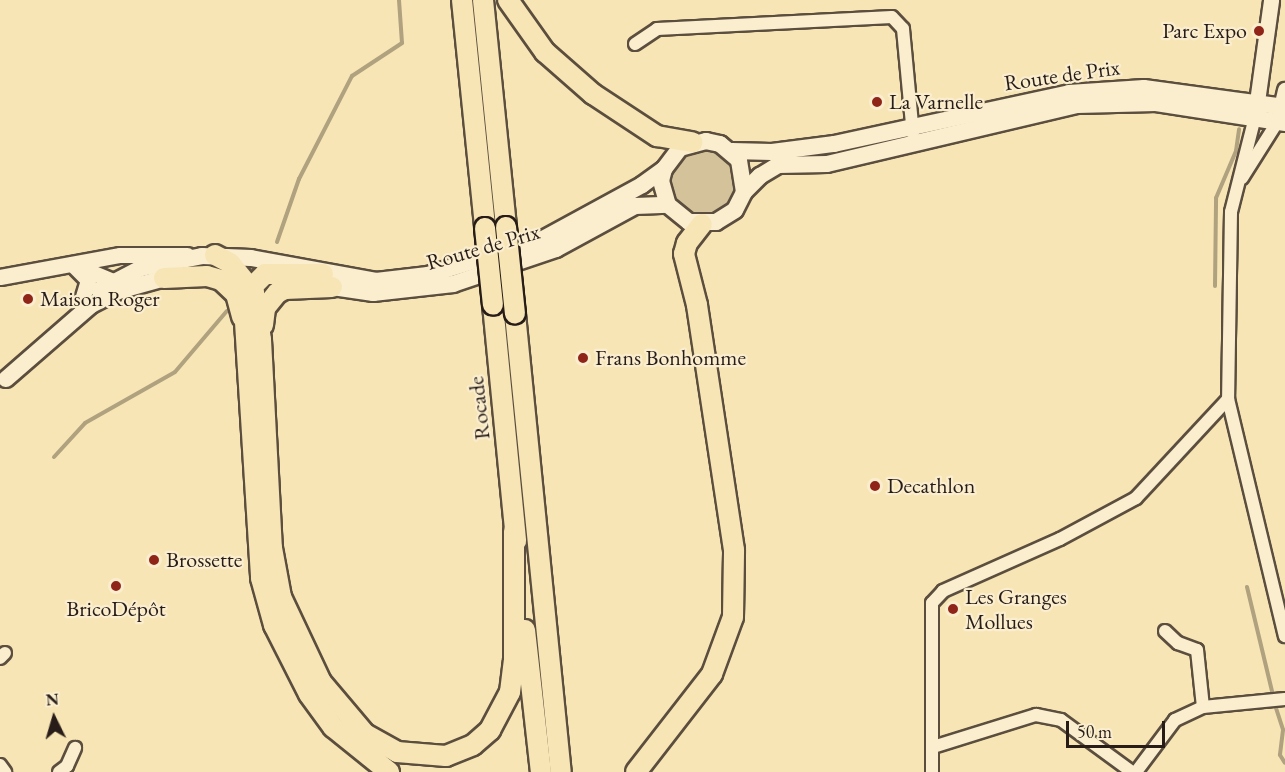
<!DOCTYPE html>
<html>
<head>
<meta charset="utf-8">
<style>
	body { margin:0 }
	#map { position:relative; width:1285px; height:772px; overflow:hidden; background:#f7e5b5; font-family:"EB Garamond",serif }
	div>[style] { position:absolute }
	.green>* { inset:0; background:#d4c39a }
	.round { border-radius:50% }
	.stream>* { height:4px; margin:-2px; padding:0 2px; transform-origin:2px; border-radius:2px; background:#b0a17f }
	.roads { filter:drop-shadow(2px 0 #5b4e3e) drop-shadow(-2px 0 #5b4e3e) drop-shadow(0 2px #5b4e3e) drop-shadow(0 -2px #5b4e3e) }
	.minor>* { height:12px; margin:-6px; padding:0 6px; transform-origin:6px; border-radius:6px; background:#faeecf }
	.tertiary>* { height:15px; margin:-7.5px; padding:0 7.5px; transform-origin:7.5px; border-radius:7.5px; background:#faeecf }
	.secondary>* { height:16px; margin:-8px; padding:0 8px; transform-origin:8px; border-radius:8px; background:#faeecf }
	.trunk>* { height:20px; margin:-10px; padding:0 10px; transform-origin:10px; border-radius:10px; background:#f7e5b5 }
	.bridges { filter:drop-shadow(2px 0 #271c17) drop-shadow(-2px 0 #271c17) drop-shadow(0 2px #271c17) drop-shadow(0 -2px #271c17) }
	.trunk-bridge>* { height:20px; margin:-10px; padding:0 10px; transform-origin:10px; border-radius:10px; background:#f7e5b5 }
	.dots>* { width:16px; height:16px; translate:-50% -50%; box-sizing:border-box; border:3px solid #faeecf; border-radius:50% }
	span { translate:-50% -50%; white-space:nowrap; text-align:center; line-height:1.15; -webkit-text-stroke:4.5px #faeecf; paint-order:stroke }
	.poi-label { font-size:22px; color:#271c17 }
	.right { translate:-100% -50%; text-align:right }
	.left { translate:0 -50%; text-align:left }
	.street-label { font-size:22px; color:#271c17 }
	.north { position:absolute; left:24px; top:688px; width:60px; height:60px; -webkit-text-stroke:4px #faeecf; paint-order:stroke; rotate:355deg; font-size:16px; font-weight:700; line-height:24px; text-align:center; color:#271c17 }
	.north::after { content:''; display:block; margin:auto; width:21px; height:27px; background:#271c17; clip-path:polygon(50% 0,100% 100%,50% 72%,0 100%) }
	.scale { position:absolute; left:1066px; top:721px; width:99px; height:27px; box-sizing:border-box; border:3px solid #271c17; border-top:0; padding-left:8px; font-size:18px; line-height:21px; white-space:nowrap; color:#271c17; -webkit-text-stroke:4px #faeecf; paint-order:stroke }
</style>
</head>
<body>
<div id="map">
	<div class="green">
		<div class="round" style="left:671px;top:149px;width:66px;height:66px"></div>
	</div>
	<div class="stream">
		<div style="left:277px;top:242px;width:67px;rotate:-70.8deg"></div>
		<div style="left:299px;top:179px;width:116px;rotate:-62.8deg"></div>
		<div style="left:352px;top:76px;width:60px;rotate:-33.4deg"></div>
		<div style="left:402px;top:43px;width:43px;rotate:-94deg"></div>
		<div style="left:1215px;top:286px;width:88px;rotate:-89.3deg"></div>
		<div style="left:1216px;top:198px;width:51px;rotate:-66.9deg"></div>
		<div style="left:1236px;top:151px;width:22px;rotate:-82deg"></div>
		<div style="left:54px;top:457px;width:46px;rotate:-47.6deg"></div>
		<div style="left:85px;top:423px;width:103px;rotate:-29.5deg"></div>
		<div style="left:175px;top:372px;width:80px;rotate:-49.6deg"></div>
		<div style="left:1247px;top:587px;width:111px;rotate:76.5deg"></div>
		<div style="left:1275px;top:705px;width:26px;rotate:72deg"></div>
		<div style="left:1283px;top:730px;width:25px;rotate:97deg"></div>
		<div style="left:1280px;top:755px;width:9px;rotate:58deg"></div>
	</div>
	<div class="roads">
		<div class="minor">
			<div style="left:635px;top:44px;width:27px;rotate:-34deg"></div>
			<div style="left:657px;top:29px;width:235px;rotate:-2.9deg"></div>
			<div style="left:892px;top:17px;width:16px;rotate:47deg"></div>
			<div style="left:903px;top:29px;width:105px;rotate:84.6deg"></div>
			<div style="left:1255px;top:117px;width:98px;rotate:104.2deg"></div>
			<div style="left:1231px;top:212px;width:187px;rotate:90.9deg"></div>
			<div style="left:1228px;top:399px;width:244px;rotate:76.5deg"></div>
			<div style="left:1242px;top:178px;width:67px;rotate:-57.7deg"></div>
			<div style="left:1165px;top:631px;width:18px;rotate:43deg"></div>
			<div style="left:1178px;top:643px;width:20px;rotate:20deg"></div>
			<div style="left:1197px;top:650px;width:57px;rotate:84deg"></div>
			<div style="left:0;top:658px;width:7px;rotate:-45deg"></div>
			<div style="left:933px;top:747px;width:108px;rotate:-17.3deg"></div>
			<div style="left:1036px;top:715px;width:25px;rotate:11deg"></div>
			<div style="left:1061px;top:720px;width:88px;rotate:36.2deg"></div>
			<div style="left:0;top:765px;width:9px;rotate:54deg"></div>
			<div style="left:59px;top:772px;width:10px;rotate:-37deg"></div>
			<div style="left:67px;top:766px;width:20px;rotate:-66deg"></div>
			<div style="left:932px;top:772px;width:169px;rotate:-90deg"></div>
			<div style="left:932px;top:603px;width:16px;rotate:-47deg"></div>
			<div style="left:943px;top:591px;width:128px;rotate:-24deg"></div>
			<div style="left:1060px;top:539px;width:86px;rotate:-28.3deg"></div>
			<div style="left:1136px;top:498px;width:135px;rotate:-47.1deg"></div>
			<div style="left:1136px;top:772px;width:65px;rotate:-53.1deg"></div>
			<div style="left:1175px;top:720px;width:31px;rotate:-25deg"></div>
			<div style="left:1203px;top:707px;width:82px;rotate:-5.6deg"></div>
		</div>
		<div class="tertiary">
			<div style="left:1255px;top:116px;width:117px;rotate:-82.1deg"></div>
			<div style="left:1279px;top:116px;width:27px;rotate:-77deg"></div>
			<div style="left:72px;top:264px;width:44px;rotate:22.5deg"></div>
			<div style="left:74px;top:266px;width:20px;rotate:45deg"></div>
			<div style="left:88px;top:280px;width:21px;rotate:107deg"></div>
			<div style="left:0;top:277px;width:122px;rotate:-10.4deg"></div>
			<div style="left:120px;top:255px;width:67px"></div>
		</div>
		<div class="secondary">
			<div style="left:732px;top:151px;width:40px;rotate:1.4deg"></div>
			<div style="left:772px;top:152px;width:63px;rotate:-7.4deg"></div>
			<div style="left:834px;top:144px;width:240px;rotate:-12.2deg"></div>
			<div style="left:1069px;top:93px;width:75px;rotate:-3.8deg"></div>
			<div style="left:1144px;top:88px;width:142px;rotate:7.7deg"></div>
			<div style="left:744px;top:192px;width:23px;rotate:-45deg"></div>
			<div style="left:760px;top:176px;width:21px;rotate:-31deg"></div>
			<div style="left:778px;top:165px;width:49px;rotate:-1.2deg"></div>
			<div style="left:827px;top:164px;width:257px;rotate:-13.3deg"></div>
			<div style="left:1077px;top:105px;width:79px;rotate:-1.5deg"></div>
			<div style="left:1156px;top:103px;width:131px;rotate:8.8deg"></div>
			<div style="left:319px;top:285px;width:55px;rotate:8.4deg"></div>
			<div style="left:373px;top:293px;width:81px;rotate:-6.4deg"></div>
			<div style="left:453px;top:284px;width:109px;rotate:-18.8deg"></div>
			<div style="left:556px;top:249px;width:90px;rotate:-28.6deg"></div>
			<div style="left:635px;top:206px;width:33px;rotate:-2deg"></div>
			<div style="left:668px;top:205px;width:27px;rotate:39deg"></div>
			<div style="left:689px;top:222px;width:27px"></div>
			<div style="left:716px;top:222px;width:22px;rotate:-32deg"></div>
			<div style="left:735px;top:210px;width:20px;rotate:-63deg"></div>
			<div style="left:744px;top:192px;width:32px;rotate:-99deg"></div>
			<div style="left:739px;top:160px;width:25px;rotate:-140deg"></div>
			<div style="left:720px;top:144px;width:14px;rotate:-168deg"></div>
			<div style="left:706px;top:141px;width:27px;rotate:165deg"></div>
			<div style="left:680px;top:148px;width:26px;rotate:127deg"></div>
			<div style="left:664px;top:169px;width:12px;rotate:104deg"></div>
			<div style="left:661px;top:181px;width:25px;rotate:74deg"></div>
			<div style="left:99px;top:290px;width:47px;rotate:-27.6deg"></div>
			<div style="left:141px;top:268px;width:62px;rotate:-11.1deg"></div>
			<div style="left:202px;top:256px;width:49px;rotate:2.3deg"></div>
			<div style="left:251px;top:258px;width:127px;rotate:10.4deg"></div>
			<div style="left:376px;top:281px;width:52px;rotate:-6.6deg"></div>
			<div style="left:428px;top:275px;width:121px;rotate:-17.4deg"></div>
			<div style="left:543px;top:239px;width:113px;rotate:-28.6deg"></div>
			<div style="left:642px;top:185px;width:27px;rotate:-36deg"></div>
			<div style="left:6px;top:379px;width:113px;rotate:-41deg"></div>
			<div style="left:91px;top:305px;width:30px;rotate:-27deg"></div>
			<div style="left:118px;top:291px;width:60px;rotate:-15.4deg"></div>
		</div>
		<div class="trunk">
			<div style="left:462px;top:0;width:229px;rotate:84.2deg"></div>
			<div style="left:483px;top:0;width:228px;rotate:84.2deg"></div>
			<div style="left:508px;top:0;width:64px;rotate:54.6deg"></div>
			<div style="left:545px;top:52px;width:64px;rotate:41.2deg"></div>
			<div style="left:593px;top:94px;width:77px;rotate:33.3deg"></div>
			<div style="left:657px;top:136px;width:36px;rotate:10deg"></div>
			<div style="left:215px;top:255px;width:17px;rotate:28deg"></div>
			<div style="left:230px;top:263px;width:38px;rotate:51deg"></div>
			<div style="left:254px;top:293px;width:48px;rotate:81.5deg"></div>
			<div style="left:261px;top:340px;width:208px;rotate:87deg"></div>
			<div style="left:272px;top:548px;width:50px;rotate:79.6deg"></div>
			<div style="left:281px;top:597px;width:94px;rotate:64.8deg"></div>
			<div style="left:321px;top:682px;width:68px;rotate:49.8deg"></div>
			<div style="left:365px;top:734px;width:37px;rotate:29deg"></div>
			<div style="left:397px;top:752px;width:49px;rotate:4.7deg"></div>
			<div style="left:446px;top:756px;width:29px;rotate:-22deg"></div>
			<div style="left:473px;top:745px;width:23px;rotate:-41deg"></div>
			<div style="left:490px;top:730px;width:43px;rotate:-62.2deg"></div>
			<div style="left:510px;top:692px;width:31px;rotate:-83deg"></div>
			<div style="left:514px;top:661px;width:130px;rotate:-90deg"></div>
			<div style="left:323px;top:274px;width:58px;rotate:180deg"></div>
			<div style="left:265px;top:274px;width:17px;rotate:135deg"></div>
			<div style="left:253px;top:286px;width:22px;rotate:114deg"></div>
			<div style="left:244px;top:306px;width:273px;rotate:86.4deg"></div>
			<div style="left:261px;top:578px;width:49px;rotate:74.5deg"></div>
			<div style="left:274px;top:625px;width:77px;rotate:63.1deg"></div>
			<div style="left:309px;top:694px;width:41px;rotate:54deg"></div>
			<div style="left:333px;top:727px;width:72px;rotate:38.8deg"></div>
			<div style="left:164px;top:278px;width:43px;rotate:-2.7deg"></div>
			<div style="left:207px;top:276px;width:15px;rotate:16deg"></div>
			<div style="left:221px;top:280px;width:21px;rotate:43deg"></div>
			<div style="left:236px;top:294px;width:24px;rotate:75deg"></div>
			<div style="left:493px;top:305px;width:237px;rotate:84.4deg"></div>
			<div style="left:515px;top:314px;width:460px;rotate:84.3deg"></div>
			<div style="left:263px;top:325px;width:17px;rotate:-83deg"></div>
			<div style="left:265px;top:308px;width:19px;rotate:-51deg"></div>
			<div style="left:277px;top:293px;width:9px;rotate:-27deg"></div>
			<div style="left:285px;top:289px;width:47px;rotate:-2.4deg"></div>
			<div style="left:525px;top:630px;width:143px;rotate:83.6deg"></div>
			<div style="left:636px;top:772px;width:124px;rotate:-52.2deg"></div>
			<div style="left:712px;top:674px;width:61px;rotate:-69.8deg"></div>
			<div style="left:733px;top:617px;width:67px;rotate:-89.1deg"></div>
			<div style="left:734px;top:550px;width:248px;rotate:-98.6deg"></div>
			<div style="left:697px;top:305px;width:53px;rotate:-104.3deg"></div>
			<div style="left:684px;top:254px;width:11px;rotate:-75deg"></div>
			<div style="left:687px;top:243px;width:24px;rotate:-52deg"></div>
		</div>
	</div>
	<div class="bridges">
		<div class="trunk-bridge">
			<div style="left:506px;top:227px;width:87px;rotate:84.1deg"></div>
			<div style="left:485px;top:228px;width:77px;rotate:84.1deg"></div>
		</div>
	</div>
	<div class="dots">
		<div style="left:1259px;top:31px;background:#8f2418"></div>
		<div style="left:877px;top:102px;background:#8f2418"></div>
		<div style="left:28px;top:299px;background:#8f2418"></div>
		<div style="left:583px;top:358px;background:#8f2418"></div>
		<div style="left:875px;top:486px;background:#8f2418"></div>
		<div style="left:154px;top:560px;background:#8f2418"></div>
		<div style="left:116px;top:586px;background:#8f2418"></div>
		<div style="left:953px;top:609px;background:#8f2418"></div>
	</div>
	<div class="poi-label">
		<span class="right" style="left:1247px;top:31px">Parc Expo</span>
		<span class="left" style="left:889px;top:102px">La Varnelle</span>
		<span class="left" style="left:40px;top:299px">Maison Roger</span>
		<span class="left" style="left:595px;top:358px">Frans Bonhomme</span>
		<span class="left" style="left:887px;top:486px">Decathlon</span>
		<span class="left" style="left:166px;top:560px">Brossette</span>
		<span class="left" style="left:965px;top:609px">Les Granges<br>Mollues</span>
		<span style="left:116px;top:609px">BricoDépôt</span>
	</div>
	<div class="street-label">
		<span style="left:1062px;top:75px;rotate:-8deg">Route de Prix</span>
		<span style="left:483px;top:247px;rotate:-16deg">Route de Prix</span>
		<span style="left:479px;top:408px;rotate:-96deg">Rocade</span>
	</div>
	<div class="north">N</div>
	<div class="scale">50 m</div>
</div>
</body>
</html>
